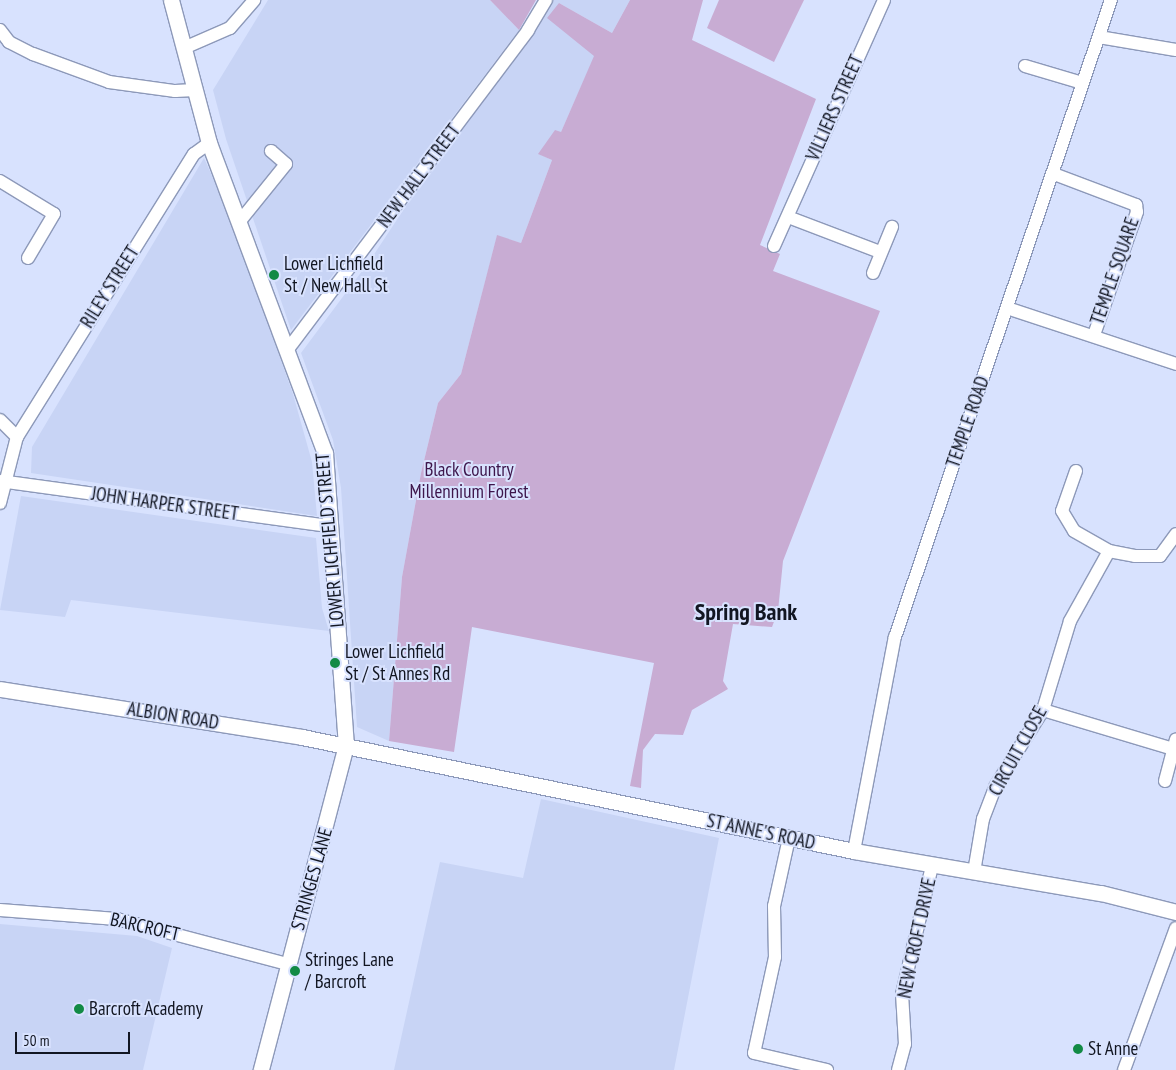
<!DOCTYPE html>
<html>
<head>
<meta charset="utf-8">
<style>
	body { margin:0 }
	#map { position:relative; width:1176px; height:1070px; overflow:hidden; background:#d8e2fe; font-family:"PT Sans Narrow",sans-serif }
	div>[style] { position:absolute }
	.built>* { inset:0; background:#c8d4f5 }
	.green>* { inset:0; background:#c8acd3 }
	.roads { filter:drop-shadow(1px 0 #8d99b9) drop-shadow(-1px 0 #8d99b9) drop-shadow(0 1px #8d99b9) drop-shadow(0 -1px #8d99b9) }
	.minor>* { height:12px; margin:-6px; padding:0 6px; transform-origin:6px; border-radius:6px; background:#fff }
	.tertiary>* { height:15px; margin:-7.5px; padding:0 7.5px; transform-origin:7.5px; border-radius:7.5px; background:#fff }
	.dots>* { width:14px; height:14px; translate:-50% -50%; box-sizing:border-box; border:2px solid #d8e2fe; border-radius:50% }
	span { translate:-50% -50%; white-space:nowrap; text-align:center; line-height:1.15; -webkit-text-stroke:4px #d8e2fe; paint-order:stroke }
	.street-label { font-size:19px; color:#121622 }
	.poi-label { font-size:19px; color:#121622 }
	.left { translate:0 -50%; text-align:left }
	.park-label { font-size:19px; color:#3d154b }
	.district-label { font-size:24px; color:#121622; font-weight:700 }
	.scale { position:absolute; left:15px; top:1032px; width:115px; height:22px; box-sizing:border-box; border:2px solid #121622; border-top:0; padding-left:6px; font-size:15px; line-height:18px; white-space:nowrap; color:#121622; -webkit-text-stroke:4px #d8e2fe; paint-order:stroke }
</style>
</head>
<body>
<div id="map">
	<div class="built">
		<div style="clip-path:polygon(268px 0,490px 0,519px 30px,291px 330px,226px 139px,213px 90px)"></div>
		<div style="clip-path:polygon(542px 0,630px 0,612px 33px,559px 3px,595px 55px,561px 132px,539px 154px,552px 160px,521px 243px,497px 236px,461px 374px,438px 403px,421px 473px,402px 577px,389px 741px,357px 727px,341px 488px,333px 440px,301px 353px,371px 259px)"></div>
		<div style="clip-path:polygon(204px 158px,230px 216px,293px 394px,312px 462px,317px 516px,31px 473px,32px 447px)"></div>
		<div style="clip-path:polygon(21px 496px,316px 538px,322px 608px,329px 631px,71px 600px,65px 617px,0 610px)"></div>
		<div style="clip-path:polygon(541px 799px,719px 838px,674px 1070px,394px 1070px,440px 862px,523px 878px)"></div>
		<div style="clip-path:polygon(0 924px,137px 936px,172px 948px,143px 1070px,0 1070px)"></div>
	</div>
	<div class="green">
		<div style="clip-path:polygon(490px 0,536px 0,519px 30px)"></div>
		<div style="clip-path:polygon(630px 0,703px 0,692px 40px,816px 99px,760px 245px,780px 254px,773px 271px,880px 311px,783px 561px,778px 611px,772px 627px,733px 624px,723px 681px,728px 689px,692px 710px,683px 735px,655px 734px,643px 750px,641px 788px,630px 786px,654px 663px,472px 627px,454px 752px,389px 741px,402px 577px,421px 473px,438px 403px,461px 374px,497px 235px,521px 243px,552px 160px,538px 154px,555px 130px,561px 132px,594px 56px,547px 18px,559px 3px,612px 33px)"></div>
		<div style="clip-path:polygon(719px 0,804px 0,774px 62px,707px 28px)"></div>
	</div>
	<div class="roads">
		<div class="minor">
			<div style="left:0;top:30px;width:15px;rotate:53deg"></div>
			<div style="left:9px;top:42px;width:27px;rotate:27deg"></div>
			<div style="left:33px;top:54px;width:81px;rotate:20.2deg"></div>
			<div style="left:109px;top:82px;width:67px;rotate:7.8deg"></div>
			<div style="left:175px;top:91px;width:20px;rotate:-3deg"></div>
			<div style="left:1099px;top:37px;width:78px;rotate:9.6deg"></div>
			<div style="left:184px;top:48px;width:50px;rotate:-23.5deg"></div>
			<div style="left:230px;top:28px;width:37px;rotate:-49deg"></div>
			<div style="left:1025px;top:66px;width:59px;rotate:16.6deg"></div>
			<div style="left:1054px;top:174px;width:88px;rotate:20.7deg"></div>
			<div style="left:1136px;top:205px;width:7px;rotate:82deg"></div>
			<div style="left:1137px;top:212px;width:130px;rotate:109.3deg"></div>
			<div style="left:0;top:181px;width:63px;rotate:31.4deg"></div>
			<div style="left:54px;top:214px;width:51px;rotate:120.6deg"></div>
			<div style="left:788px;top:217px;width:98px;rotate:20.8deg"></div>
			<div style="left:240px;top:221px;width:73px;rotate:-51.1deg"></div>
			<div style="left:286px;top:164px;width:20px;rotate:-139deg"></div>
			<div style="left:774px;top:246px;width:269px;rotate:-65.9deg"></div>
			<div style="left:873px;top:273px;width:50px;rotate:-67.6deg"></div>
			<div style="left:1007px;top:308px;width:178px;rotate:18.3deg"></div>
			<div style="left:288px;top:349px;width:399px;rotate:-53deg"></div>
			<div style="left:528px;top:30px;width:35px;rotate:-59deg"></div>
			<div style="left:0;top:420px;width:24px;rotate:45deg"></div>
			<div style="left:1076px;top:471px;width:42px;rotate:109.3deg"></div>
			<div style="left:1062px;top:511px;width:23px;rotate:59deg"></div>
			<div style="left:1074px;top:531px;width:40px;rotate:29.7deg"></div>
			<div style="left:1109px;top:551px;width:26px;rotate:11deg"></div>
			<div style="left:1135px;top:556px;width:25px"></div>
			<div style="left:1160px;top:556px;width:27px;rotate:-54deg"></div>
			<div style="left:0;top:481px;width:333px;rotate:7.8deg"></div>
			<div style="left:0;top:503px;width:68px;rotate:-75.6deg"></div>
			<div style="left:17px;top:437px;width:334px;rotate:-58deg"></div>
			<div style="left:194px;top:154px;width:19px;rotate:-36deg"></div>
			<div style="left:1043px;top:710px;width:136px;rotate:16.7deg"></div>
			<div style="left:1165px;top:781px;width:43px;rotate:-75.3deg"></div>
			<div style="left:789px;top:838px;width:70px;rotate:102.4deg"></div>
			<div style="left:774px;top:906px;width:51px;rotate:88.9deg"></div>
			<div style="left:775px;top:957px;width:98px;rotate:102.3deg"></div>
			<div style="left:754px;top:1053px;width:75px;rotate:13.1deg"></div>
			<div style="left:854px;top:851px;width:218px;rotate:-79.2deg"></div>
			<div style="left:895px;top:637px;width:673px;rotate:-71.27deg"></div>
			<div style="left:974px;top:872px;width:54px;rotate:-80.4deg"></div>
			<div style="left:983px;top:819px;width:34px;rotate:-69deg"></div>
			<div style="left:995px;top:787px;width:91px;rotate:-58.1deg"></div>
			<div style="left:1043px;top:710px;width:93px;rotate:-73.1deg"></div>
			<div style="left:1070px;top:621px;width:80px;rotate:-60.9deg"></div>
			<div style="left:0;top:910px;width:117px;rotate:4.4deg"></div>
			<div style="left:117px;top:919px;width:176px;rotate:14.8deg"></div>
			<div style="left:898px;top:1070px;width:27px;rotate:-75deg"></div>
			<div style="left:905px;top:1044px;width:50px;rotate:-93.4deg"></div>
			<div style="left:902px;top:994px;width:131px;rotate:-76.8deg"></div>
			<div style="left:1124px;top:1070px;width:151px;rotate:-69.9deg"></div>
		</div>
		<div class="tertiary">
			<div style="left:171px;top:0;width:148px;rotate:75.1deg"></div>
			<div style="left:209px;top:143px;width:331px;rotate:69.5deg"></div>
			<div style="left:325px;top:453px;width:293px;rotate:85.9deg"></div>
			<div style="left:346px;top:745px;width:336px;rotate:104.7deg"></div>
			<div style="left:0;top:689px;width:306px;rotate:9deg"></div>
			<div style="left:302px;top:737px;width:564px;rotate:11.67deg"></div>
			<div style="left:854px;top:851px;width:251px;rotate:9.7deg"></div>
			<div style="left:1101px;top:893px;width:77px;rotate:14.2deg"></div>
		</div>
	</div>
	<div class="dots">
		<div style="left:274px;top:275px;background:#128a45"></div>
		<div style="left:335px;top:663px;background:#128a45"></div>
		<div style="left:295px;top:971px;background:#128a45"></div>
		<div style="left:79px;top:1009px;background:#128a45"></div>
		<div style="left:1078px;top:1049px;background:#128a45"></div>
	</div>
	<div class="street-label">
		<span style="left:835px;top:108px;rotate:-66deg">VILLIERS STREET</span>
		<span style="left:419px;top:176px;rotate:-53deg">NEW HALL STREET</span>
		<span style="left:1115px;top:271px;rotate:-71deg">TEMPLE SQUARE</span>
		<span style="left:110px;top:287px;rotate:-58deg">RILEY STREET</span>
		<span style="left:968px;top:422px;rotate:-71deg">TEMPLE ROAD</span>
		<span style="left:165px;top:504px;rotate:8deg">JOHN HARPER STREET</span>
		<span style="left:330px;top:540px;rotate:-95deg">LOWER LICHFIELD STREET</span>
		<span style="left:173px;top:716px;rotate:9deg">ALBION ROAD</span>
		<span style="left:1018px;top:751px;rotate:-61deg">CIRCUIT CLOSE</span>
		<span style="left:761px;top:832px;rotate:12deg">ST ANNE'S ROAD</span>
		<span style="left:312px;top:879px;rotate:-74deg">STRINGES LANE</span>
		<span style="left:145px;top:927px;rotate:13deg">BARCROFT</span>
		<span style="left:917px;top:938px;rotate:-78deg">NEW CROFT DRIVE</span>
	</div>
	<div class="poi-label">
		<span class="left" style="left:284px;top:275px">Lower Lichfield<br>St / New Hall St</span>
		<span class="left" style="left:345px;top:663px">Lower Lichfield<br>St / St Annes Rd</span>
		<span class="left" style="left:305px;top:971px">Stringes Lane<br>/ Barcroft</span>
		<span class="left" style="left:89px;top:1009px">Barcroft Academy</span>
		<span class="left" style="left:1088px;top:1049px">St Anne</span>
	</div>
	<div class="park-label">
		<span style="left:469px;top:481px">Black Country<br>Millennium Forest</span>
	</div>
	<div class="district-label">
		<span style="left:746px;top:612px">Spring Bank</span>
	</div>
	<div class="scale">50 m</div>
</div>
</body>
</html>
